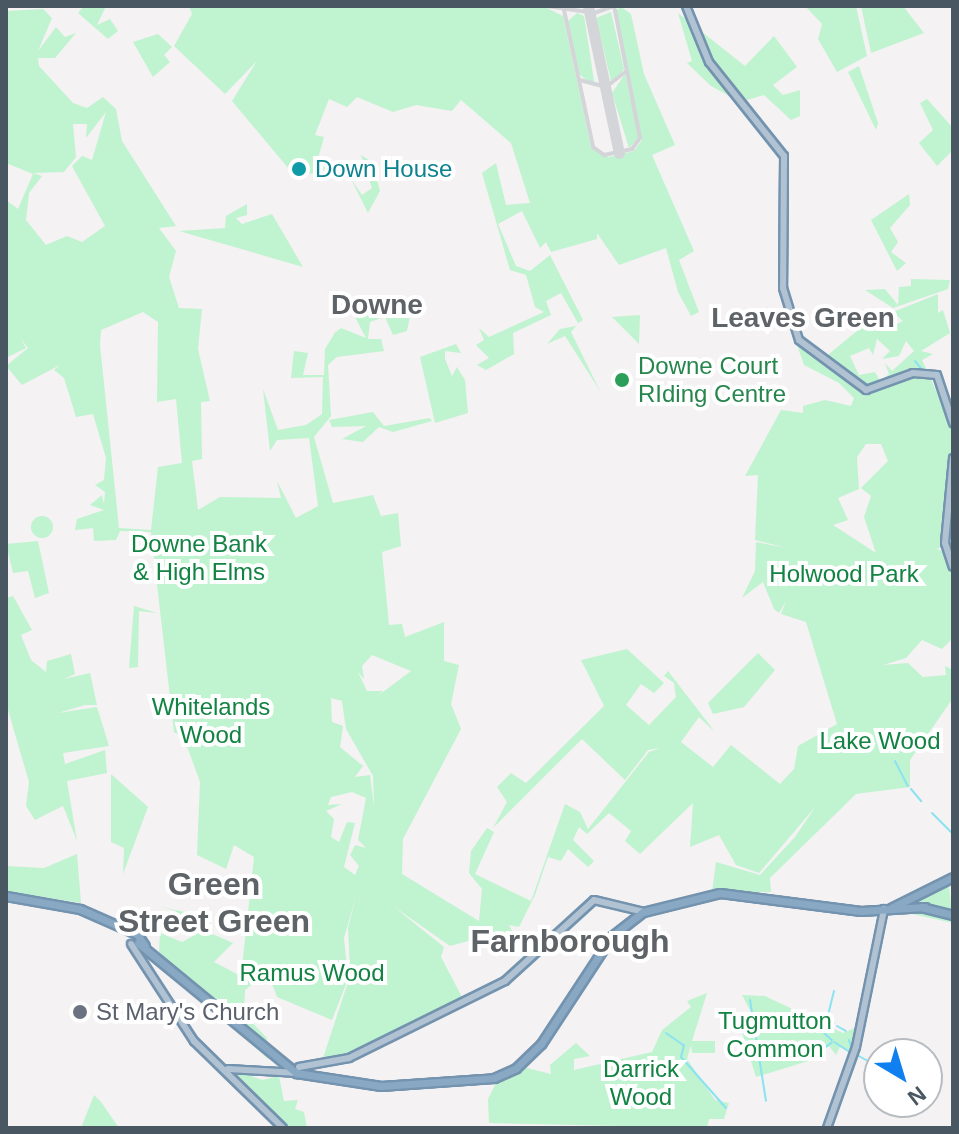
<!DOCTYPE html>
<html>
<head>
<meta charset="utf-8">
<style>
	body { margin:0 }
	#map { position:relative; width:959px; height:1134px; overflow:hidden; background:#f4f2f2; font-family:Helvetica,sans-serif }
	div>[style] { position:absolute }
	.green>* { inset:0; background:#c0f3d0 }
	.round { border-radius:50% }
	.stream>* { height:2px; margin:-1px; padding:0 1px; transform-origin:1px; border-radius:1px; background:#8be3f2 }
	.taxiway>* { height:4px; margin:-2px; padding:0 2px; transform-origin:2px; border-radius:2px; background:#d4d5d8 }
	.runway>* { height:11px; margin:-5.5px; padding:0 5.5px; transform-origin:5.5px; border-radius:5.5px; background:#d4d5d8 }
	.roads { filter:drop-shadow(2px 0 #7393af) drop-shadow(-2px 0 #7393af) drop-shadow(0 2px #7393af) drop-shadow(0 -2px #7393af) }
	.major>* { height:6px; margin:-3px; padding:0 3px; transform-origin:3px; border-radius:3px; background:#b1c3d2 }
	.highway>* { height:7px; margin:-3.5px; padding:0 3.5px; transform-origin:3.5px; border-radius:3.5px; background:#88a8c3 }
	.dots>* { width:22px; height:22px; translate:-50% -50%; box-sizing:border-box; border:4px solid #fff; border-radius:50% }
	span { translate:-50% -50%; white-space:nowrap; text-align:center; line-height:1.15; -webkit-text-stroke:8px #fff; paint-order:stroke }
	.culture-label { font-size:24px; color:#0d838f }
	.left { translate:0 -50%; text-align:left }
	.leisure-label { font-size:24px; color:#27864d }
	.park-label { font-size:24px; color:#128343 }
	.worship-label { font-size:24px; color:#5b616d }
	.quarter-label { font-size:28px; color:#5e6368; font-weight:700 }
	.district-label { font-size:32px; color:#5e6368; font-weight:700 }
	.frame { position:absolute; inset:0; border:8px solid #485761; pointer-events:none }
	.north { position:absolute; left:863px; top:1038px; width:80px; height:80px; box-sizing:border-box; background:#fff; border:2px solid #b6bcc0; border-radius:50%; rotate:142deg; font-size:22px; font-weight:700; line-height:32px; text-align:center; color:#485761 }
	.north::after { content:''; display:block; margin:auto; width:28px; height:36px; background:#1080f1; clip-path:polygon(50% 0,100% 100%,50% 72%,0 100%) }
</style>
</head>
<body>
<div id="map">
	<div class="green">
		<div style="clip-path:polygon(84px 6px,106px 6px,97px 25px,110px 19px,118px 31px,108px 39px,78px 13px)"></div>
		<div style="clip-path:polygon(189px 6px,543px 6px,563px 16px,591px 147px,609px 157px,634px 151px,642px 140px,615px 11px,621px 7px,631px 14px,644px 74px,675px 145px,652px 155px,694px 251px,679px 260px,699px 312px,691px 316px,678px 292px,666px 248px,619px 265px,597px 233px,597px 239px,551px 252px,546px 242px,540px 248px,522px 211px,498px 224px,516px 266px,530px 271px,550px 255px,583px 320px,578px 323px,561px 293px,546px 301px,551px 315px,513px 333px,514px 354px,486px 370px,477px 365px,489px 358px,476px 345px,484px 340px,479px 328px,489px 337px,544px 312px,535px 307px,526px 275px,510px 270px,482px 173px,496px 163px,506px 205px,530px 203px,511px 143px,461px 100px,452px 111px,416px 105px,393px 112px,357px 97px,347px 107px,329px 99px,315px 135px,324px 137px,317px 162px,332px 165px,330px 172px,294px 175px,232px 101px,257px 61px,225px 94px,174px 46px,192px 14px)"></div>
		<div style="clip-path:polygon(805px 6px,856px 6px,867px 56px,837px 72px,818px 39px,822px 24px)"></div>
		<div style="clip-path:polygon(861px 6px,903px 6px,924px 33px,871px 53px)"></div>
		<div style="clip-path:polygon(evenodd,43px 9px,52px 18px,38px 51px,56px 27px,65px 37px,76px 33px,55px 58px,38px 58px,39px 66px,73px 103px,87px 108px,103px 97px,116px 109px,122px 141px,176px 226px,159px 228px,176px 251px,169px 277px,179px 308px,202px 309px,198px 349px,210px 401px,201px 402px,202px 459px,192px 461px,198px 510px,220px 497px,281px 498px,277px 481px,296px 518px,318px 506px,309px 438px,277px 440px,270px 451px,263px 389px,278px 430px,306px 425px,322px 414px,323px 377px,291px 378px,294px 351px,308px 353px,303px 375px,324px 375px,325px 349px,339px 326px,335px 333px,341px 328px,366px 338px,355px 317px,360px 308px,380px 307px,384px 317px,370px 322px,368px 339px,381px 339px,384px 351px,337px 357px,328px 365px,331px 416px,314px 437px,333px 503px,373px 495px,381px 516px,398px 513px,401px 546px,382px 552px,389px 625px,402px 624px,405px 637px,444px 622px,444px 661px,459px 665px,451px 704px,461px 729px,403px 839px,402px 874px,479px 921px,482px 889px,469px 873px,471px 851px,487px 828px,494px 832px,475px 874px,531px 901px,565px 804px,580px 812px,588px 829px,649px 752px,660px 748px,648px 750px,625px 780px,582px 739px,493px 828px,507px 802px,497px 787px,511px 773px,526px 783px,604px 706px,581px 660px,627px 649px,664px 683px,654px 693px,641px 684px,626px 705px,649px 725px,676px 697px,674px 683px,664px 676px,668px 671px,715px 732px,699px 717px,681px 742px,713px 767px,731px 745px,780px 784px,794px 769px,798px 746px,837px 724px,806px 622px,781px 614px,786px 601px,779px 613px,774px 609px,763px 582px,742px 598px,755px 571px,756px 542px,787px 548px,755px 540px,758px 475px,745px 476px,781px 410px,803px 413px,803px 406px,825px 400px,851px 406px,854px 398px,839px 383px,804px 365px,797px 345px,823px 359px,875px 316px,885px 313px,880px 323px,888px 328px,903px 321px,893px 312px,938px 294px,938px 313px,943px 310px,950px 333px,921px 351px,933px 354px,922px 360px,953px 428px,953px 542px,937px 549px,953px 555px,953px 638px,942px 649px,922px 640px,906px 658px,883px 665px,908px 663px,923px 677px,946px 675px,945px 666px,953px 670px,953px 698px,910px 760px,910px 787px,856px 794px,770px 878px,771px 892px,712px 892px,716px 862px,760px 875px,795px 837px,816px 806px,759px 873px,736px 865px,719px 835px,690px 847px,693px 803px,640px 854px,625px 841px,631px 831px,609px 813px,587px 834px,579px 827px,573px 840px,594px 861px,588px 867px,568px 849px,561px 861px,548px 857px,535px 895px,519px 927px,509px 925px,518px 943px,508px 947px,479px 938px,450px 946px,393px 906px,444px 947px,441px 957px,464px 1001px,346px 1058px,322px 1061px,349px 979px,350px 969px,348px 928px,356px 896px,344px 938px,348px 979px,332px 1020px,277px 997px,268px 973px,245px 990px,244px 1014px,267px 1038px,268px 1059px,217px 1013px,205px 993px,159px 952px,160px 933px,182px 942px,195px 935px,179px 919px,165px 918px,176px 911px,161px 907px,185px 912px,183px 921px,233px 943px,214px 962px,241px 976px,254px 857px,234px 845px,226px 869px,197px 855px,200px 782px,184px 738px,174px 732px,151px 532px,120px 531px,116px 540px,94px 541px,93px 528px,75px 530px,77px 519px,104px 510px,90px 505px,102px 495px,104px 504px,105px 492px,95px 485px,104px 480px,106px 458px,93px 414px,76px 417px,64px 378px,54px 370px,60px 365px,22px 385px,6px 366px,28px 348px,21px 339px,26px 348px,6px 358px,6px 200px,18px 209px,33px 174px,6px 163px,6px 11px,43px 9px,106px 112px,92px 160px,82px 156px,72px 166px,105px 226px,82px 242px,67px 236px,46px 245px,26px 220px,29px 193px,42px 176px,33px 173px,64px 172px,76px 157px,73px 124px,87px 124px,86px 138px,106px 112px,43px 9px,143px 312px,158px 322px,157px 402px,176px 399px,182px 463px,158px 467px,151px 530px,119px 528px,100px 345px,101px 330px,143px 312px,43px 9px,877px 339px,890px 351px,882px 359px,899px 356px,906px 341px,914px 351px,892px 371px,885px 363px,889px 374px,880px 381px,875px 372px,859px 375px,850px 356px,869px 348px,873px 355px,877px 339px,43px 9px,866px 444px,881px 444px,888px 461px,861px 488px,871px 496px,864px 517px,876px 553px,833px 525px,848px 520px,838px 498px,859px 489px,857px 457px,866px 444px,43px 9px,372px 655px,411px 671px,375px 698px,383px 691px,367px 691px,358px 672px,364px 679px,362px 666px,372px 655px,43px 9px,331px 698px,342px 701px,346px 729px,373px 776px,374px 807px,370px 775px,355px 777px,363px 766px,340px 747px,343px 726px,332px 722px,331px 698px,43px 9px,352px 792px,366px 798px,358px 840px,366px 848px,355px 845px,350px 855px,359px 866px,355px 875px,344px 867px,355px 823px,347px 822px,339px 842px,331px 837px,334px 819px,326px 811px,342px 804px,328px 805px,331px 797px,352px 792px)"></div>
		<div style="clip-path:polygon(611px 12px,624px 69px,612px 85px,596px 18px)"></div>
		<div style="clip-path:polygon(577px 13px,584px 16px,595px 87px,579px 74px,568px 21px)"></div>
		<div style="clip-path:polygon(678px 13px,745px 66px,774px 36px,797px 67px,773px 85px,783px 95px,800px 90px,800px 116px,791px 120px,764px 95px,740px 102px,711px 86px,687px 63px,692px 61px)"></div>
		<div style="clip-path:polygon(158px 34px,172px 47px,164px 55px,170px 62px,153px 77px,133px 42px)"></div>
		<div style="clip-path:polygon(859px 66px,878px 123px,876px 130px,848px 72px)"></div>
		<div style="clip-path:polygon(625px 74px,639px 137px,629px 148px,612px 93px)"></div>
		<div style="clip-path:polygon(927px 99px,953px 128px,953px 150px,937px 166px,919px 143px,933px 130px,920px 103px)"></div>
		<div style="clip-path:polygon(361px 155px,372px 162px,380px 191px,368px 213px,351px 179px,362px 195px,372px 188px)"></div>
		<div style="clip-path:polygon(909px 194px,910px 205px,890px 228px,898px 242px,891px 252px,906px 263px,897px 271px,871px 220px)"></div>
		<div style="clip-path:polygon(247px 204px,247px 215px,236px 218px,242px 224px,272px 214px,303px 267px,179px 231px,225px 228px,226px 216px)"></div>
		<div style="clip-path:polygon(911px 279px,950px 280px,948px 289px,893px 308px,865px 290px,885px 289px,898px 305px,899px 287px,911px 286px)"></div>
		<div style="clip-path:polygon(402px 299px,412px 305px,407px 331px,393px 335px,385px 317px)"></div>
		<div style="clip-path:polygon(640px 315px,639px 344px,612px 317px)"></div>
		<div style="clip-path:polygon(576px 326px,571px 332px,600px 391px,565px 336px,547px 344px,560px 329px)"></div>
		<div style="clip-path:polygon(456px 344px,461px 353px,445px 351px,445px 359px,452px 376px,457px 367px,465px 380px,468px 413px,435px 423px,420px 357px)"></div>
		<div style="clip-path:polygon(373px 412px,384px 426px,430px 418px,432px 421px,393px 432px,379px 427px,363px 442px,342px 439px,366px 426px,332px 427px,329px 420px)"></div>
		<div class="round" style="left:31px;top:516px;width:22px;height:22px"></div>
		<div style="clip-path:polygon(38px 541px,49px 593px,35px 598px,28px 571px,13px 573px,6px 544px)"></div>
		<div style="clip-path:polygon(13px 596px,32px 630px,21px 635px,31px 660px,46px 672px,47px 661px,71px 654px,75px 674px,64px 679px,90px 673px,97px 705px,85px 705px,58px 713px,97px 707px,109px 746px,63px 753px,65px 764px,105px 750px,107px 773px,67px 781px,77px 841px,63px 806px,35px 820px,26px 806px,29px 782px,6px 703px,6px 598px)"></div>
		<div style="clip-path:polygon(134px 606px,157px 613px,139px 611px,138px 667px,129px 668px)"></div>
		<div style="clip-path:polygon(758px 653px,775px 670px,744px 707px,713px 714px,708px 703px)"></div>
		<div style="clip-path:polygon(111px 774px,148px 807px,123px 874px,124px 848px,111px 842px)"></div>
		<div style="clip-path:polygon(77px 854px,81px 903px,6px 891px,6px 866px,44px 868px)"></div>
		<div style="clip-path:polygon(948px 877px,953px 923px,903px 912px,902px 901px)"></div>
		<div style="clip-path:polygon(707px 993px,692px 1041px,715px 1041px,715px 1053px,692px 1053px,691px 1045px,687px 1059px,715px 1100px,729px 1103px,724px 1119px,709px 1119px,707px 1128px,489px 1123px,488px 1099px,498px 1079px,523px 1067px,551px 1074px,550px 1065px,576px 1043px,590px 1056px,574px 1059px,574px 1070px,652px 1052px,662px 1030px,691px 1007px,687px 1001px)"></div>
		<div style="clip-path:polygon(742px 995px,765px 996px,843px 1033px,857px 1027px,852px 1054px,840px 1047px,836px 1055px,829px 1046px,808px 1061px,756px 1077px,737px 1016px,752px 1014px)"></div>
		<div style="clip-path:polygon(231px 1069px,262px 1080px,279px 1076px,284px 1101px,298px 1100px,295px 1109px,304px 1112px,307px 1128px,284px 1128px)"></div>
		<div style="clip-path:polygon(94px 1095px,101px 1102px,119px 1128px,81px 1128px)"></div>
	</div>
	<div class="stream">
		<div style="left:915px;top:361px;width:13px;rotate:51deg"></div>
		<div style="left:952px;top:701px;width:38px;rotate:88deg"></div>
		<div style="left:895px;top:761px;width:28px;rotate:63deg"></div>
		<div style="left:911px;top:789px;width:16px;rotate:50deg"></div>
		<div style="left:932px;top:813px;width:30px;rotate:45deg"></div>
		<div style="left:834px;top:991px;width:29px;rotate:104deg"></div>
		<div style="left:827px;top:1019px;width:8px;rotate:30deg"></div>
		<div style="left:750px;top:1000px;width:102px;rotate:81deg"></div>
		<div style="left:807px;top:1017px;width:34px;rotate:43deg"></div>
		<div style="left:837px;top:1026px;width:10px;rotate:29deg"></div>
		<div style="left:666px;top:1033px;width:21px;rotate:35deg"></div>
		<div style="left:849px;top:1040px;width:10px;rotate:73deg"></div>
		<div style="left:834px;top:1042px;width:19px;rotate:32deg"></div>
		<div style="left:684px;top:1045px;width:12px;rotate:104deg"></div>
		<div style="left:681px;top:1057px;width:68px;rotate:48.6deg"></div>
		<div style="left:857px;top:1055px;width:25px;rotate:29deg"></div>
		<div style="left:799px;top:1057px;width:12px;rotate:5deg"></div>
		<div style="left:811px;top:1058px;width:26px;rotate:-37deg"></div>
	</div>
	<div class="taxiway">
		<div style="left:547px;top:6px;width:48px;rotate:8.5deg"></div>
		<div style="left:594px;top:13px;width:21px;rotate:-19deg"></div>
		<div style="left:564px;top:10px;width:140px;rotate:78deg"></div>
		<div style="left:593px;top:147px;width:14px;rotate:36deg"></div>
		<div style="left:604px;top:155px;width:29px;rotate:-12deg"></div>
		<div style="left:632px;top:149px;width:14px;rotate:-54deg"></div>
		<div style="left:640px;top:138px;width:135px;rotate:-101.1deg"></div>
		<div style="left:580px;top:80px;width:27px;rotate:15deg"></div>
		<div style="left:606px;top:87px;width:24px;rotate:-38deg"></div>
	</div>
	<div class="runway">
		<div style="left:588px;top:6px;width:150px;rotate:78.1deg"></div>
	</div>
	<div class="roads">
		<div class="major">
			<div style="left:686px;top:6px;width:61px;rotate:67.7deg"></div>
			<div style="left:709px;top:62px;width:120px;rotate:51.4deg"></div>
			<div style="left:784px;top:156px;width:132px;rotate:90.4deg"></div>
			<div style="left:783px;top:288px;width:54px;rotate:72.9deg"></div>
			<div style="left:799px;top:340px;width:84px;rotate:36.7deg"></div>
			<div style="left:866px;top:390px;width:50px;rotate:-19.9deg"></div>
			<div style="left:913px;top:373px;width:24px;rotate:5deg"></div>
			<div style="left:937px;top:375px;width:51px;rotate:71.6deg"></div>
			<div style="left:953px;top:458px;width:85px;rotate:95.4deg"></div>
			<div style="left:945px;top:543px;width:25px;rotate:72deg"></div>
			<div style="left:131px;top:944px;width:116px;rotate:57deg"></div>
			<div style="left:194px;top:1041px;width:124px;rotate:44.3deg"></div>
			<div style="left:299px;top:1067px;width:51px;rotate:-10.2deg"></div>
			<div style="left:349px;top:1058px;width:174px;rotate:-26.3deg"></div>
			<div style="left:505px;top:981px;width:120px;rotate:-42.3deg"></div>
			<div style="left:594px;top:900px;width:51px;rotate:13.5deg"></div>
			<div style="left:228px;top:1069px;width:70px;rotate:3.3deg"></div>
			<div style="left:827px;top:1128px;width:86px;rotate:-70.3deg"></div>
			<div style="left:856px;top:1047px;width:141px;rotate:-78.5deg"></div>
		</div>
		<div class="highway">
			<div style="left:6px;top:896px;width:75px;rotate:10deg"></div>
			<div style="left:80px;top:909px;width:62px;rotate:23.7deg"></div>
			<div style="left:137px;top:934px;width:14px;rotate:56deg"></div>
			<div style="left:921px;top:907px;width:33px;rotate:14deg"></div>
			<div style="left:891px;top:908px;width:69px;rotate:-26.6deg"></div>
			<div style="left:138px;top:943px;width:205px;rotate:39.4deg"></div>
			<div style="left:296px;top:1073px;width:86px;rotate:8.7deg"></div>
			<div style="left:381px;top:1086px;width:113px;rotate:-4deg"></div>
			<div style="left:494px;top:1078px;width:24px;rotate:-24deg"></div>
			<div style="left:516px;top:1068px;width:35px;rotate:-44deg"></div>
			<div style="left:541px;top:1044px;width:129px;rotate:-56.7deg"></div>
			<div style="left:612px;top:936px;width:39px;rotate:-38deg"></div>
			<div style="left:643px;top:912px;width:79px;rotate:-13.9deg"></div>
			<div style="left:720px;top:893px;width:142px;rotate:7.3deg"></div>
			<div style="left:861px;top:911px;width:64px;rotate:-3.6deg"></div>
		</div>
	</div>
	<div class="dots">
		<div style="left:299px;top:169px;background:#0f9aa8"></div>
		<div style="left:622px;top:380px;background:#2e9e5b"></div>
		<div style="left:80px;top:1012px;background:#6b7280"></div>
	</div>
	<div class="culture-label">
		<span class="left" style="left:315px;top:169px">Down House</span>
	</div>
	<div class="leisure-label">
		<span class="left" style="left:638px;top:380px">Downe Court<br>RIding Centre</span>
	</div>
	<div class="park-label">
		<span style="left:199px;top:558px">Downe Bank<br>&amp; High Elms</span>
		<span style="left:844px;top:574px">Holwood Park</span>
		<span style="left:211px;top:721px">Whitelands<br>Wood</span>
		<span style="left:880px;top:741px">Lake Wood</span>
		<span style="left:312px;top:973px">Ramus Wood</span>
		<span style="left:775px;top:1035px">Tugmutton<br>Common</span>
		<span style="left:641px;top:1083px">Darrick<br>Wood</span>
	</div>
	<div class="worship-label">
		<span class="left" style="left:96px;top:1012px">St Mary's Church</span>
	</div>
	<div class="quarter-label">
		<span style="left:377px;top:305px">Downe</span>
		<span style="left:803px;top:318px">Leaves Green</span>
	</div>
	<div class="district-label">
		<span style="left:214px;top:903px">Green<br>Street Green</span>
		<span style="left:570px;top:941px">Farnborough</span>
	</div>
	<div class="frame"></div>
	<div class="north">N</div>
</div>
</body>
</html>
